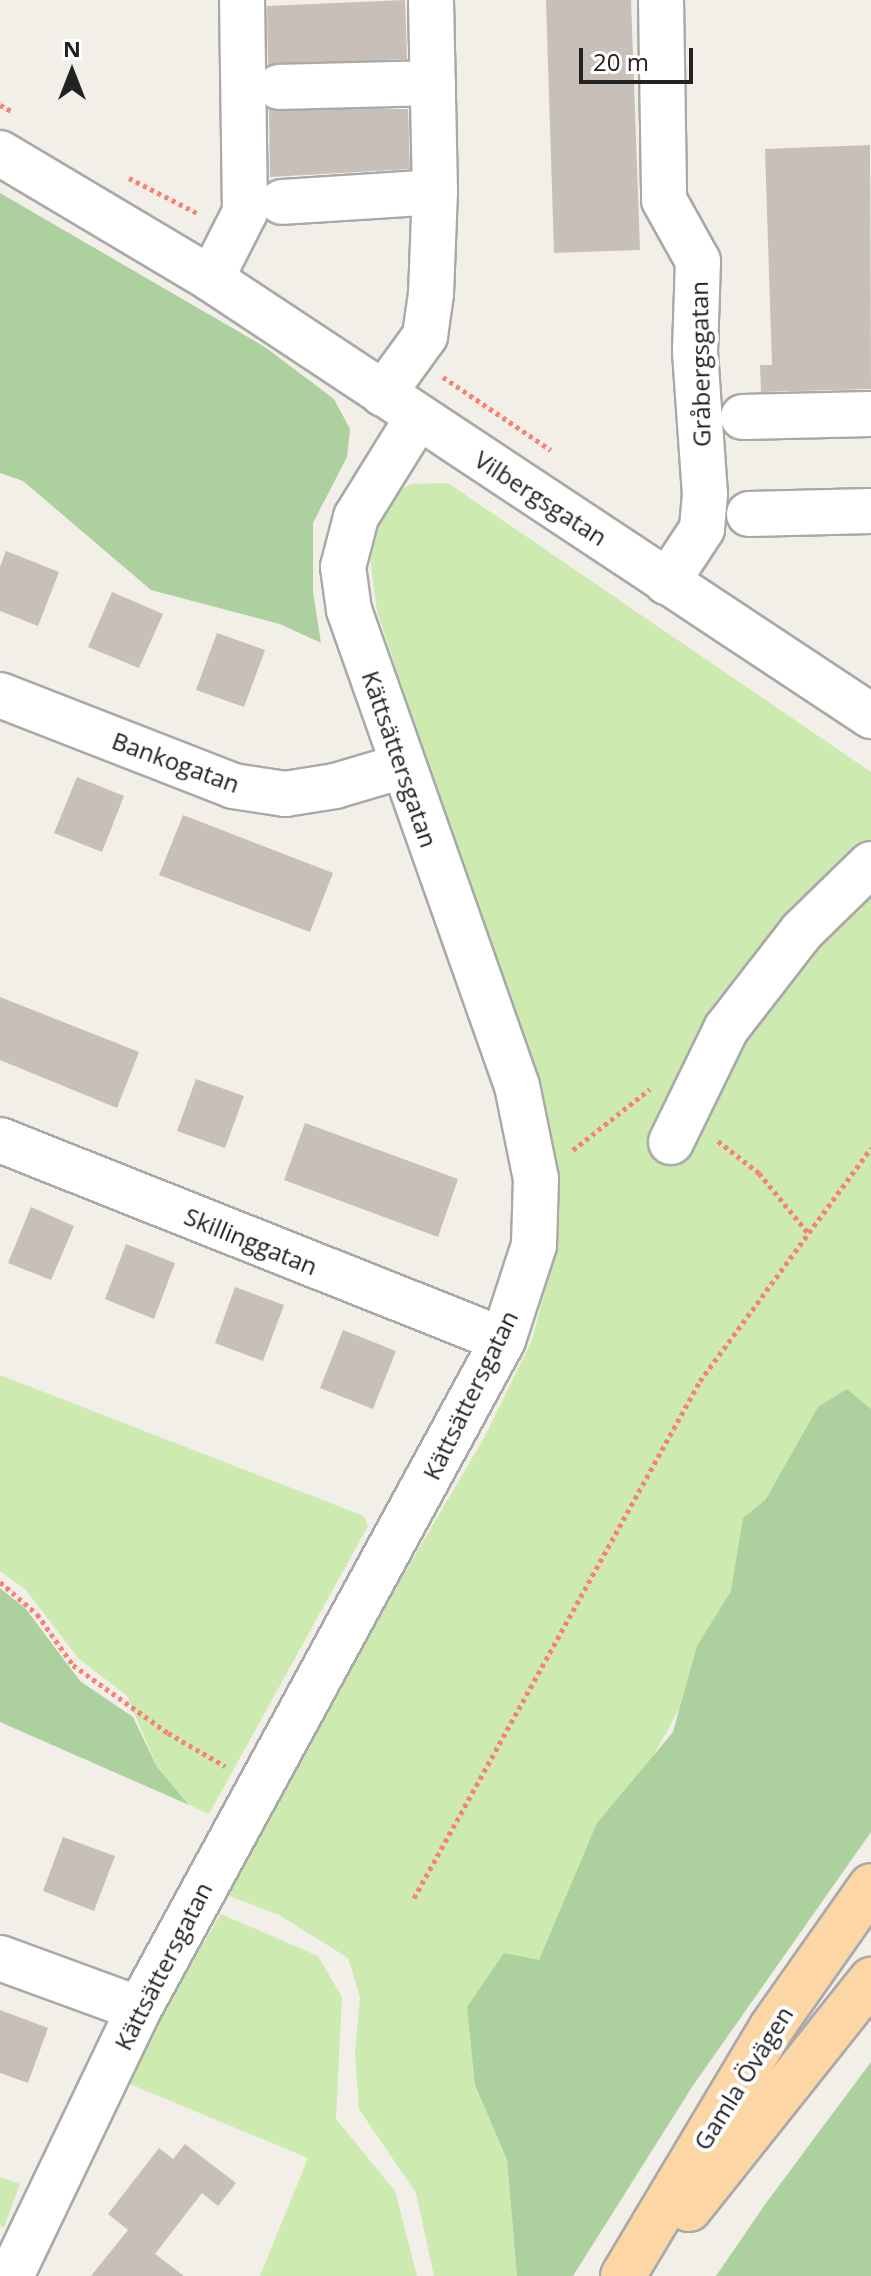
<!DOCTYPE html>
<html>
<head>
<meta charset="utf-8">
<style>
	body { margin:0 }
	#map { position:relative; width:871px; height:2276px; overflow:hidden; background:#f2efe9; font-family:"Open Sans",sans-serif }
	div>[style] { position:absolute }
	.grass>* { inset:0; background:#cdebb0 }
	.forest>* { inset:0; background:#add19e }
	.building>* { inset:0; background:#c7bfb8 }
	.path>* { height:5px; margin-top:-2.5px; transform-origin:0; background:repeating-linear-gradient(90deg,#fa8072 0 4px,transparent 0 8px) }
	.roads { filter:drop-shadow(2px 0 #a9a9a9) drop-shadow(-2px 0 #a9a9a9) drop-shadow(0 2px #a9a9a9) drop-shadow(0 -2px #a9a9a9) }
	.minor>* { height:44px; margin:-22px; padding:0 22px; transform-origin:22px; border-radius:22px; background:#fff }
	.major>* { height:44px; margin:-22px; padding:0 22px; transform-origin:22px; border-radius:22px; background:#fcd6a4 }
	span { translate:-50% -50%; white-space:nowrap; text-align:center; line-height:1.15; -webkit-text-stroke:8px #fff; paint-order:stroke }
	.street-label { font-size:24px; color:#222 }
	.north { position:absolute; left:32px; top:32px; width:80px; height:80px; -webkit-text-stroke:6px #fff; paint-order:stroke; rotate:0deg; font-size:22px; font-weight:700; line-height:32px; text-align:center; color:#222 }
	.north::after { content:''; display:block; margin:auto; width:28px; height:36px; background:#222; clip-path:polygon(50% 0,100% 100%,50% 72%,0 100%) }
	.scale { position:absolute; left:579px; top:48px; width:114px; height:36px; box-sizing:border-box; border:4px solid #222; border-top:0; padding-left:10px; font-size:24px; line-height:28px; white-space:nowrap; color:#222; -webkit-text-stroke:6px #fff; paint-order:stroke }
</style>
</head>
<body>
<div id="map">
	<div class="grass">
		<div style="clip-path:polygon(448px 483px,871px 772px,871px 848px,683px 1063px,701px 1092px,735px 1037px,871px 880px,871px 1409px,854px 1396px,539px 1960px,475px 2085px,507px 2160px,517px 2276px,434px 2276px,416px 2193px,359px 2109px,355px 2053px,360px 1997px,348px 1958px,279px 1915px,227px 1895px,288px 1770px,484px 1438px,532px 1340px,558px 1240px,551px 1136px,377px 611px,369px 550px,382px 501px,411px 484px)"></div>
		<div style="clip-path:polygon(0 1375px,364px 1516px,368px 1526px,209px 1814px,189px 1805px,157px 1767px,127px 1696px,78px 1658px,25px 1589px,0 1571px)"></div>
		<div style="clip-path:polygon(221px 1914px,318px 1956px,342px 1997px,336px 2119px,395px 2191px,417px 2276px,260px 2276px,308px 2158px,120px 2080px)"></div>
		<div style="clip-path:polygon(0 2177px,20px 2184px,4px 2227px,0 2226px)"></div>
	</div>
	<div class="forest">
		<div style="clip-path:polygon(0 193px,265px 347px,334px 399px,350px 429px,347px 457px,313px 523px,313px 592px,321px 643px,280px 624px,151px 590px,23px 481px,0 473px)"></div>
		<div style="clip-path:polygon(847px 1389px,871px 1409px,871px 1832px,692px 2087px,573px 2276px,517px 2276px,507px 2160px,475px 2085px,467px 2007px,504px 1953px,539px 1960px,597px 1823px,673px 1732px,697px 1646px,731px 1591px,743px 1518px,766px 1499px,818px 1407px)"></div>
		<div style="clip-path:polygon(0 1588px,26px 1609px,80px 1681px,133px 1717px,157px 1767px,189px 1805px,0 1722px)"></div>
		<div style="clip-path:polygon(871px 2062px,871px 2276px,716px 2276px,766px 2203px)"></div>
	</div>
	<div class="building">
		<div style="clip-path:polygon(405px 0,407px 59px,268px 65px,267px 6px)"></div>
		<div style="clip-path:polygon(546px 0,631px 0,640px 250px,554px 253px)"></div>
		<div style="clip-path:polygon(269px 109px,408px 109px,410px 169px,270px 177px)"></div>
		<div style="clip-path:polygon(870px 145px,871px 389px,761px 392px,760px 365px,772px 365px,765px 149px)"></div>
		<div style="clip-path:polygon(6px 551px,59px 572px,38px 626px,0 611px,0 567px)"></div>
		<div style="clip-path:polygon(112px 592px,163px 614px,139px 668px,88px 647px)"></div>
		<div style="clip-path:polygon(217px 633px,265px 650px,244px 707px,196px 690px)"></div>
		<div style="clip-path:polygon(77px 777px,124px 796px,102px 852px,54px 833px)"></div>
		<div style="clip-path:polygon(183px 815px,333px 873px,310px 932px,159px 875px)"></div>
		<div style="clip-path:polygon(0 997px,139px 1052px,117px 1108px,0 1060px)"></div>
		<div style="clip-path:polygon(196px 1079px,244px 1096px,225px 1148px,177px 1131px)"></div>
		<div style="clip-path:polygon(305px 1123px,458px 1179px,438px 1237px,284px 1180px)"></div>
		<div style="clip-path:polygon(31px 1207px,74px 1226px,51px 1280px,8px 1263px)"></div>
		<div style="clip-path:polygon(126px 1244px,175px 1263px,154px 1319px,105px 1299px)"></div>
		<div style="clip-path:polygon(235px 1287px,284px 1305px,263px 1361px,215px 1343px)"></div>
		<div style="clip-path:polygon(343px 1330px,396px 1351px,373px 1409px,320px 1388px)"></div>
		<div style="clip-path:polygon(63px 1837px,115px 1856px,94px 1911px,43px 1891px)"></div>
		<div style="clip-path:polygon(0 2010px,48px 2028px,28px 2083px,0 2073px)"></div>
		<div style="clip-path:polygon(185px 2144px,236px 2183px,218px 2206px,202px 2193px,155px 2254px,184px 2276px,91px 2276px,128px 2230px,108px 2214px,159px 2148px,173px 2159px)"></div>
	</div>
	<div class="path">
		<div style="left:0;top:105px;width:15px;rotate:28deg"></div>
		<div style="left:129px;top:178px;width:79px;rotate:27.2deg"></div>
		<div style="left:443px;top:377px;width:130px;rotate:34.1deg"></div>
		<div style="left:718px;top:1141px;width:52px;rotate:38deg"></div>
		<div style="left:759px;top:1173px;width:79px;rotate:50.7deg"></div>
		<div style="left:573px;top:1150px;width:98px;rotate:-38.4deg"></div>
		<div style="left:0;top:1582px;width:49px;rotate:40.9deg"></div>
		<div style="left:37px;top:1614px;width:62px;rotate:54.8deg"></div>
		<div style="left:73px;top:1665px;width:117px;rotate:35.6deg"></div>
		<div style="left:168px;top:1733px;width:66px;rotate:30.1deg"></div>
		<div style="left:414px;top:1898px;width:591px;rotate:-61.05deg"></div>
		<div style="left:700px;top:1381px;width:289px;rotate:-53.7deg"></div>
	</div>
	<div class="roads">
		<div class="minor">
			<div style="left:661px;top:0;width:200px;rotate:89.1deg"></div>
			<div style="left:664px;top:200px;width:70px;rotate:60.9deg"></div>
			<div style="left:698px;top:261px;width:91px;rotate:91.9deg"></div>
			<div style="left:695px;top:352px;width:142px;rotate:86deg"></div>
			<div style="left:705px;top:494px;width:35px;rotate:95deg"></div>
			<div style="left:702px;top:529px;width:64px;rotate:123.4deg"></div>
			<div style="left:279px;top:87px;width:154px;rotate:-1.5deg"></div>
			<div style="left:0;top:153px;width:246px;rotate:30.8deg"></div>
			<div style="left:211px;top:279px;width:792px;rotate:33.51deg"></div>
			<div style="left:282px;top:202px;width:153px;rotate:-3.7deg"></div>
			<div style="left:211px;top:279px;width:75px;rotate:-63.1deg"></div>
			<div style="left:245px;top:212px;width:212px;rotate:-90.8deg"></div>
			<div style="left:383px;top:394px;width:72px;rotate:-54.1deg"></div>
			<div style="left:425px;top:336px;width:42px;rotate:-81.9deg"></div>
			<div style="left:431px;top:294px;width:102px;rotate:-87.8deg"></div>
			<div style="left:435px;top:192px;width:192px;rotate:-91.2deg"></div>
			<div style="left:743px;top:417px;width:128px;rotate:-1.3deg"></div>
			<div style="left:749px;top:514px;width:122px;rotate:-1.4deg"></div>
			<div style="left:0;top:695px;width:250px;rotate:21.3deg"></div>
			<div style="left:233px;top:786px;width:53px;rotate:8.7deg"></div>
			<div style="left:285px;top:794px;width:51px;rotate:-9.1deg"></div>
			<div style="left:335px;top:786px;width:71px;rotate:-16.4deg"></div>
			<div style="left:0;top:1140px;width:541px;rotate:21.68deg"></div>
			<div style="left:671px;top:1142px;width:126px;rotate:-64deg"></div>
			<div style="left:726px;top:1029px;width:124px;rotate:-52.2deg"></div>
			<div style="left:802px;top:931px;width:96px;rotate:-44.2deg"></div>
			<div style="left:0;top:1958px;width:148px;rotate:20.1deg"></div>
			<div style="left:11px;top:2276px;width:296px;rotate:-64.4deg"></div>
			<div style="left:139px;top:2009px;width:762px;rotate:-61.45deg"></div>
			<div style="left:503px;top:1340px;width:100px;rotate:-71.9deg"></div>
			<div style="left:534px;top:1245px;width:66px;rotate:-88.3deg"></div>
			<div style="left:536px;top:1179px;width:95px;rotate:-101.5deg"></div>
			<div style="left:517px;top:1086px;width:505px;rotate:-109.44deg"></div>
			<div style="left:349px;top:610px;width:43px;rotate:-97.9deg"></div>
			<div style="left:343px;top:567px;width:52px;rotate:-75.4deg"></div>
			<div style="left:356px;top:517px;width:118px;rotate:-58.2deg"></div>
		</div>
		<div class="major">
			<div style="left:689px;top:2209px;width:293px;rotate:-51.5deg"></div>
			<div style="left:623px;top:2276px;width:290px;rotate:-59.1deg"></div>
			<div style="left:772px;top:2027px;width:172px;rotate:-54.9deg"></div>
		</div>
	</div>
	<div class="street-label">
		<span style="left:700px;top:364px;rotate:-91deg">Gråbergsgatan</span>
		<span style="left:541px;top:498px;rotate:33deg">Vilbergsgatan</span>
		<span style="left:400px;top:759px;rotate:71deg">Kättsättersgatan</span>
		<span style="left:176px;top:762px;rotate:20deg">Bankogatan</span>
		<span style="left:251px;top:1241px;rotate:22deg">Skillinggatan</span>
		<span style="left:470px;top:1395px;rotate:-64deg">Kättsättersgatan</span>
		<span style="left:163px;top:1966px;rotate:-63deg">Kättsättersgatan</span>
		<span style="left:743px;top:2078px;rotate:-58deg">Gamla Övägen</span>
	</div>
	<div class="north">N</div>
	<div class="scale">20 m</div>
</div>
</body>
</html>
